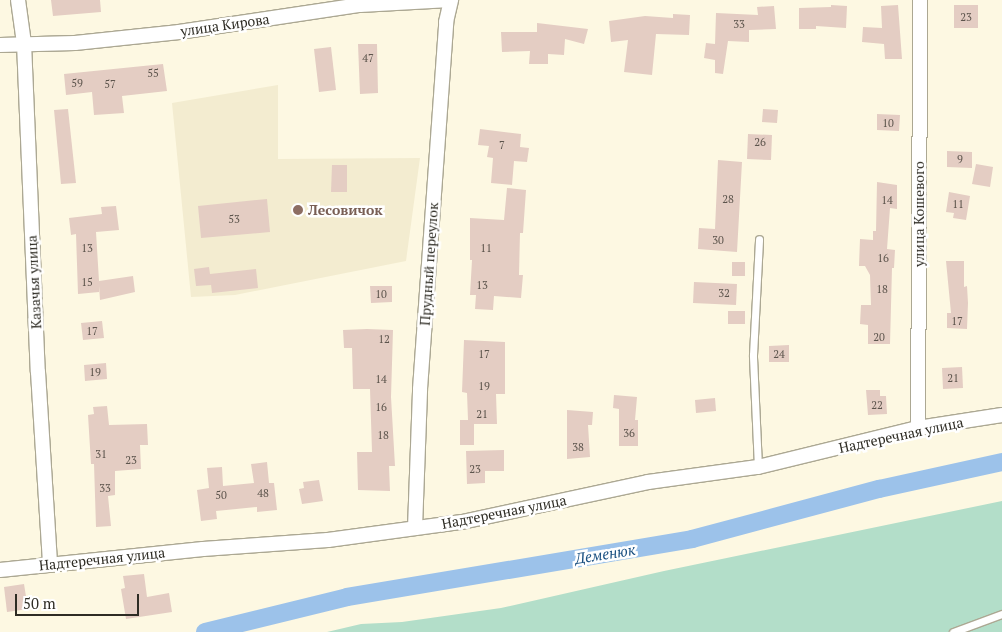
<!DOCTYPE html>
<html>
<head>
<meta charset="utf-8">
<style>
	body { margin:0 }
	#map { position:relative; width:1002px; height:632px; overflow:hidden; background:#fdf8e2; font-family:"PT Serif",serif }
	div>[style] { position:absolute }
	.built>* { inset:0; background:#f3ecd0 }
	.green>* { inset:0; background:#b3dec9 }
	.canal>* { height:18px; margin:-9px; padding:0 9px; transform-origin:9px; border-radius:9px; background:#9cc2ea }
	.building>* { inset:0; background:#e4cdc3 }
	.roads { filter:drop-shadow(1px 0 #aca893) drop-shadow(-1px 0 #aca893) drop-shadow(0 1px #aca893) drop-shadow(0 -1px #aca893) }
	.lane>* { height:7px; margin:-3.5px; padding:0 3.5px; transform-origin:3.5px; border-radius:3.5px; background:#fff }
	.street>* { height:14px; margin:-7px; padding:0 7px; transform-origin:7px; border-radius:7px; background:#fff }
	.dots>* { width:14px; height:14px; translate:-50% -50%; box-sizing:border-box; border:2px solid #fff; border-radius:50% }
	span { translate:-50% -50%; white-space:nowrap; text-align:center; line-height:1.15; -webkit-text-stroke:5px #fff; paint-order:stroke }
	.number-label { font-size:11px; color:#5c544c }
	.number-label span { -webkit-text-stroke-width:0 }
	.street-label { font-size:14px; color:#2e2c24 }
	.education-label { font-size:14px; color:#785e54; font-weight:700 }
	.left { translate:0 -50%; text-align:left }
	.water-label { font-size:15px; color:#1a5081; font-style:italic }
	.scale { position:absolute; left:15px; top:594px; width:124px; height:22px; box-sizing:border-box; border:2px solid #2e2c24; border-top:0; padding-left:6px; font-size:15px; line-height:18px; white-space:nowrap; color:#2e2c24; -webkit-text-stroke:4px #fff; paint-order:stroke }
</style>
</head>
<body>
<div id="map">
	<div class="built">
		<div style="clip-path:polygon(278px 85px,278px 159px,420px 158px,406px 261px,235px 295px,191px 297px,172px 103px)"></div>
	</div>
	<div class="green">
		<div style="clip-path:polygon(1002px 501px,1002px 632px,327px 632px,361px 624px,402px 622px,501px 608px,664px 571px)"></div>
	</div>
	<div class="canal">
		<div style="left:205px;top:632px;width:146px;rotate:-13.8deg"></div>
		<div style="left:347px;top:597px;width:350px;rotate:-9.5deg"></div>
		<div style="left:692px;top:539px;width:194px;rotate:-15deg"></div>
		<div style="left:879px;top:489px;width:126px;rotate:-12.4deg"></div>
	</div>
	<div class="building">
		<div style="clip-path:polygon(51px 0,100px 0,101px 12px,53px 16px)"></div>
		<div style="clip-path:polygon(831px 5px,847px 6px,846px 28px,816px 26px,816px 29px,799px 29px,799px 8px,831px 7px)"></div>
		<div style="clip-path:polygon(898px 5px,902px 59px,885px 59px,884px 44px,862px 42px,863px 27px,882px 28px,881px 6px)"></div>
		<div style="clip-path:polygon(954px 5px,978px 5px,978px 28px,954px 28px)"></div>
		<div style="clip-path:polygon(774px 6px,776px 29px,749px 30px,749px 42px,728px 41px,723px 74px,715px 73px,715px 60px,704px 58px,706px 43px,715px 44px,716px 13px,758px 15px,757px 7px)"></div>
		<div style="clip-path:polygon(673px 14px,690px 15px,689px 35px,656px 34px,652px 75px,624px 72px,628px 40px,611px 42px,609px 21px,645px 16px,673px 18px)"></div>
		<div style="clip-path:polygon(537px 23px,588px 29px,584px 44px,565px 39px,564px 55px,548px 54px,548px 64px,529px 64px,530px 51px,502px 52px,501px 32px,537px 32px)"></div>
		<div style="clip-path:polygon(358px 44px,377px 44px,378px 93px,360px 94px)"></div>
		<div style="clip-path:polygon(331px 47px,336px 90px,319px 92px,314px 49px)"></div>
		<div style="clip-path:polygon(163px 64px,167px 91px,122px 96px,124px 113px,94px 115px,92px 92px,66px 95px,64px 74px)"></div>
		<div style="clip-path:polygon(68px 109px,76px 183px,61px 184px,54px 110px)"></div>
		<div style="clip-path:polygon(763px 109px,778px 110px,777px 123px,762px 122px)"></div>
		<div style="clip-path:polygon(877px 114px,900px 115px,899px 131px,877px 130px)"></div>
		<div style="clip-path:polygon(480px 129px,521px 134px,520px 147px,529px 148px,527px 162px,514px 161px,512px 185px,491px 183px,493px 158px,487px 157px,489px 146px,478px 145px)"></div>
		<div style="clip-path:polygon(748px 134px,772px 135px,771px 160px,747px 159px)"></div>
		<div style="clip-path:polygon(947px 151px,972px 152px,972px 168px,947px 167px)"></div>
		<div style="clip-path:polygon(718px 160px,742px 162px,737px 252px,698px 249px,699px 228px,715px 229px)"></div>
		<div style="clip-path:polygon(976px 164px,993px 167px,990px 187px,972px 184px)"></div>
		<div style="clip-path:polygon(332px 165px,347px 165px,347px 192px,331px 192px)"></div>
		<div style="clip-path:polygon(877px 182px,897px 185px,897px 209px,890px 208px,887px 249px,895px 250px,894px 268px,892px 268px,890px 344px,868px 344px,868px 325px,860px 324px,861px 305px,871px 305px,870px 275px,865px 266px,859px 266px,860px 239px,873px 240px,873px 231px,876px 231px)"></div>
		<div style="clip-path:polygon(507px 188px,526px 190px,523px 233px,520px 233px,519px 275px,523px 275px,521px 298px,494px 296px,493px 310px,475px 309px,476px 295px,470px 295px,472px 260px,470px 260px,470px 218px,504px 220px)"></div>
		<div style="clip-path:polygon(949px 192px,970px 196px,966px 220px,953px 218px,954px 213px,946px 212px)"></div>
		<div style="clip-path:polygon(267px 199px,270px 232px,201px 238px,198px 206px)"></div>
		<div style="clip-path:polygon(116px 206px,119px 230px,96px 232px,99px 281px,133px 276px,135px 292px,100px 300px,99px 286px,99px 292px,78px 294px,76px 234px,71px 235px,69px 218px,102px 214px,101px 207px)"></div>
		<div style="clip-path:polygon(946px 261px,964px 261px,964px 287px,967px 286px,968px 303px,967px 329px,947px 328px,947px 313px,951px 313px)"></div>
		<div style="clip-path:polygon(732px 262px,745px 262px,745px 276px,732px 276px)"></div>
		<div style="clip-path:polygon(209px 267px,210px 274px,256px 269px,258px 288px,212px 293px,210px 276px,211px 285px,196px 286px,194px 269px)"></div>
		<div style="clip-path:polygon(694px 282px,737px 284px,736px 305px,693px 303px)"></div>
		<div style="clip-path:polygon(370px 286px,392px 286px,392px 302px,371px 303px)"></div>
		<div style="clip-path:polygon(728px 311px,745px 311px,745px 324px,728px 324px)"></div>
		<div style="clip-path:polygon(102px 321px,104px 338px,83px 340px,81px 323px)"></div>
		<div style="clip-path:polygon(367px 329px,393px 330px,391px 397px,395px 466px,389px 466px,390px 491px,358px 490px,357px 452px,372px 452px,370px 389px,353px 389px,352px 348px,344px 348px,343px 330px)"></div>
		<div style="clip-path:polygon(464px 340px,505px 342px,505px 394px,496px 394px,497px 424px,474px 424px,474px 445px,460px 445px,460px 420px,468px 420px,467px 393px,462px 392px)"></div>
		<div style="clip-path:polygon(789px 345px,789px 362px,769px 362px,769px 346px)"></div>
		<div style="clip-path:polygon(106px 363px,107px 379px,85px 381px,84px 365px)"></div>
		<div style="clip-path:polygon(962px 367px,963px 388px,943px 389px,942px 368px)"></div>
		<div style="clip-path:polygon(866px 390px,880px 390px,880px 396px,886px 396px,887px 414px,868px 415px)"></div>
		<div style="clip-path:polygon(614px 395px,637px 397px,635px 420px,638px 420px,638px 446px,619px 446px,619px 409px,613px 408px)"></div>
		<div style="clip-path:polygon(715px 398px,716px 411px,696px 413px,695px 400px)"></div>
		<div style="clip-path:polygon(107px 406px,109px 425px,147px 424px,148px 445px,140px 445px,141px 469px,115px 471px,115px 495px,108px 496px,111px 526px,96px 527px,94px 464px,91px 464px,88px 415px,94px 414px,93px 407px)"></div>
		<div style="clip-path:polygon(567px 410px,593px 412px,592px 425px,588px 425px,590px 457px,567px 459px)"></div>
		<div style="clip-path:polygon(504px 450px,504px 471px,485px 471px,485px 483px,467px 484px,466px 451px)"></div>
		<div style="clip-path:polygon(267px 462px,269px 483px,274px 483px,277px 510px,257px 512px,257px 507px,216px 511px,217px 519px,201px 521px,197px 490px,209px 488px,207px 468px,222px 467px,223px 486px,254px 483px,251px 464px)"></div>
		<div style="clip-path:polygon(319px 480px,323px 501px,302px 504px,299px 489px,304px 488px,303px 482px)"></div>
		<div style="clip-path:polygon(144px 574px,147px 597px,169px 593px,172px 612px,126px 619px,121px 589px,125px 588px,123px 576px)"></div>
		<div style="clip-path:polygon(24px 584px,28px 609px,7px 612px,4px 587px)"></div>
	</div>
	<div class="roads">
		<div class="lane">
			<div style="left:758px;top:467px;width:112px;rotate:-92.6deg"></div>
			<div style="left:753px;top:355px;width:116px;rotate:-87deg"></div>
			<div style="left:953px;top:632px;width:52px;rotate:-20.2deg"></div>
		</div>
		<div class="street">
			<div style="left:18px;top:0;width:43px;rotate:82.1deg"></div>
			<div style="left:24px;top:43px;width:329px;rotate:87.6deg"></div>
			<div style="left:38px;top:372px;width:192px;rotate:86.4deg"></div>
			<div style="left:0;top:45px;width:75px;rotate:-1.5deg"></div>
			<div style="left:75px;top:43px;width:105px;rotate:-6deg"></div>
			<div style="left:179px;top:32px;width:183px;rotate:-8.5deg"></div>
			<div style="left:360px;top:5px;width:90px;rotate:-3.2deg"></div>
			<div style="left:918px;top:428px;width:428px;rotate:-89.7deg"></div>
			<div style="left:415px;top:528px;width:139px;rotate:-87.9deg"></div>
			<div style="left:420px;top:389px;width:368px;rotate:-85.9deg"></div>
			<div style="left:446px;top:22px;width:23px;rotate:-77deg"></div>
			<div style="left:0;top:570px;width:204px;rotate:-5.9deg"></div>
			<div style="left:203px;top:549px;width:125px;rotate:-4.1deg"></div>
			<div style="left:328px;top:540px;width:135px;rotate:-7.7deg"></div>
			<div style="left:462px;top:522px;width:190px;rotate:-12.1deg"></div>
			<div style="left:648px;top:482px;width:111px;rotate:-7.8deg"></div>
			<div style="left:758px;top:467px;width:165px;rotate:-13.7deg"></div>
			<div style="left:918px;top:428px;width:85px;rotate:-8.8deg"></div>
		</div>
	</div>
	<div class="dots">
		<div style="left:298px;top:210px;background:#8d6e63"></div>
	</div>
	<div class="number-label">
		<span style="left:966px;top:17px">23</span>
		<span style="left:739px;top:24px">33</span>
		<span style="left:368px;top:58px">47</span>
		<span style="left:153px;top:73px">55</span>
		<span style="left:77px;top:83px">59</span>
		<span style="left:110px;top:84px">57</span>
		<span style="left:888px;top:123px">10</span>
		<span style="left:760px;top:142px">26</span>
		<span style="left:502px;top:145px">7</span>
		<span style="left:960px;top:159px">9</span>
		<span style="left:728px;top:199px">28</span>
		<span style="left:887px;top:200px">14</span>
		<span style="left:958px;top:204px">11</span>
		<span style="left:234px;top:219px">53</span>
		<span style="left:718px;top:240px">30</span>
		<span style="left:87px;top:248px">13</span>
		<span style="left:486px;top:248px">11</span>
		<span style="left:883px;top:258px">16</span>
		<span style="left:87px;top:282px">15</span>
		<span style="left:482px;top:285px">13</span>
		<span style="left:882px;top:289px">18</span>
		<span style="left:724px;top:293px">32</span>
		<span style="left:381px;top:294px">10</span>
		<span style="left:957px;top:321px">17</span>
		<span style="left:92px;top:331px">17</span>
		<span style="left:879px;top:337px">20</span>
		<span style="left:384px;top:339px">12</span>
		<span style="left:484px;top:354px">17</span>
		<span style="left:779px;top:354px">24</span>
		<span style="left:95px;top:372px">19</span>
		<span style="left:953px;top:378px">21</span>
		<span style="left:381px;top:379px">14</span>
		<span style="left:484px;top:386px">19</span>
		<span style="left:877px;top:405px">22</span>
		<span style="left:381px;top:407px">16</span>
		<span style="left:482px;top:414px">21</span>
		<span style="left:629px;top:433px">36</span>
		<span style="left:383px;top:435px">18</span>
		<span style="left:578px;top:447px">38</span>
		<span style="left:101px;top:454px">31</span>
		<span style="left:131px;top:460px">23</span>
		<span style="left:475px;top:469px">23</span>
		<span style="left:105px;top:488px">33</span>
		<span style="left:263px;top:493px">48</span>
		<span style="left:221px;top:495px">50</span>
	</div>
	<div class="street-label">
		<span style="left:225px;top:25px;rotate:-8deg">улица Кирова</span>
		<span style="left:919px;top:214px;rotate:-90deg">улица Кошевого</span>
		<span style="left:429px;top:264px;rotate:-86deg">Прудный переулок</span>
		<span style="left:34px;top:282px;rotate:-93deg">Казачья улица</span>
		<span style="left:901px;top:435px;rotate:-12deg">Надтеречная улица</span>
		<span style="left:504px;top:512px;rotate:-11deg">Надтеречная улица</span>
		<span style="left:102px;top:559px;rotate:-6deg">Надтеречная улица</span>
	</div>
	<div class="education-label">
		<span class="left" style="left:308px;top:210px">Лесовичок</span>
	</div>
	<div class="water-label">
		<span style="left:605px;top:554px;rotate:-9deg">Деменюк</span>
	</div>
	<div class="scale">50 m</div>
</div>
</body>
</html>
